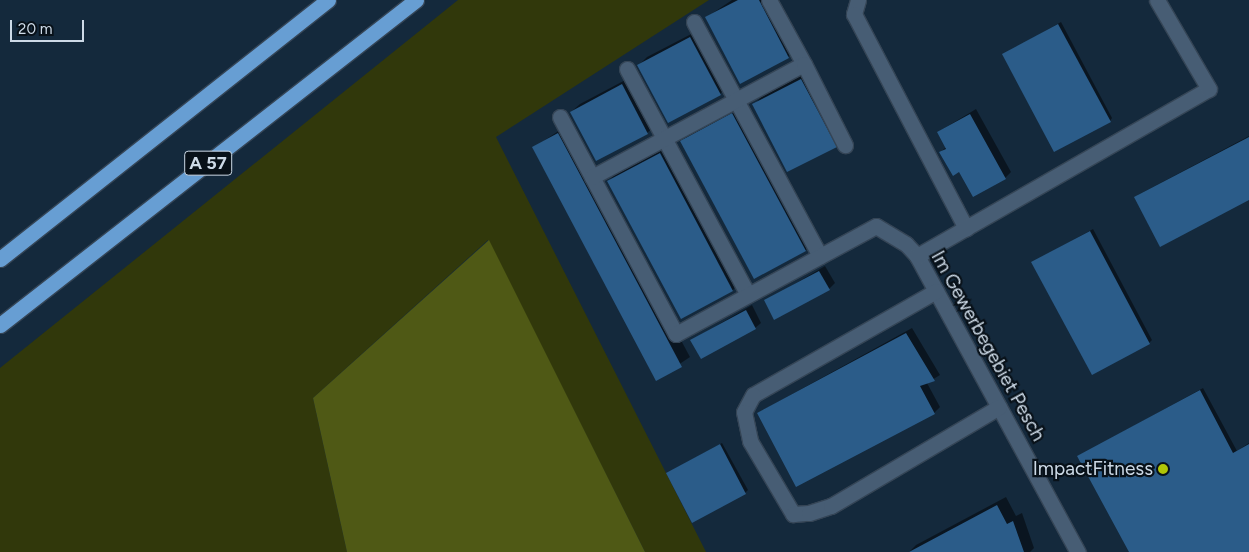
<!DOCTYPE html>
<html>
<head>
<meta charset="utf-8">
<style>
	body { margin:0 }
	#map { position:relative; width:1249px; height:552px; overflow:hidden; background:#14293c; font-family:Figtree,sans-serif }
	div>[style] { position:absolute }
	.green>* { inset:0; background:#31380b }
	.water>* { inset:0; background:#4f5915 }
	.shadow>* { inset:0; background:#0007 }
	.building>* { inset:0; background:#2b5c89 }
	.roads { filter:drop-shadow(1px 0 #354556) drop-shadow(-1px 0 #354556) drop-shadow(0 1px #354556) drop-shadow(0 -1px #354556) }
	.minor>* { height:15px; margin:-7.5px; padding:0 7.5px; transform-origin:7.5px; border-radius:7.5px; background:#475d74 }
	.highway>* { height:15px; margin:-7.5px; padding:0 7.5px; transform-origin:7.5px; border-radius:7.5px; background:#679ed3 }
	.dots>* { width:14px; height:14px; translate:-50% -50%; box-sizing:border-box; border:2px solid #081119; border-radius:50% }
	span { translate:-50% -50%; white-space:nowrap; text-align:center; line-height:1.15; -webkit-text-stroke:4.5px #081119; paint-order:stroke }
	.shield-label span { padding:1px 4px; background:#081119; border:1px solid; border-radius:4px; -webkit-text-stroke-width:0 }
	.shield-label { font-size:18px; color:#cddae7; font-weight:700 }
	.street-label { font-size:19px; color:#cddae7 }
	.poi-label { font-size:19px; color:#cddae7 }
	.right { translate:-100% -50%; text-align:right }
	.scale { position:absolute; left:10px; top:20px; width:74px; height:22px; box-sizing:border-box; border:2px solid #cddae7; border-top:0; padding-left:6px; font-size:15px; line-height:18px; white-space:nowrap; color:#cddae7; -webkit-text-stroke:4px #081119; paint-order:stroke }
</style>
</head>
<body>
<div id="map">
	<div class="green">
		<div style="clip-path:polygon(458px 0,709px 0,496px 137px,706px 552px,645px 552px,488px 240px,313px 398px,347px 552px,0 552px,0 368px)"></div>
	</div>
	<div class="water">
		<div style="clip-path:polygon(489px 240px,645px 552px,347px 552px,313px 398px)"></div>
	</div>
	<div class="shadow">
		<div style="clip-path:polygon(732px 0,771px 0,797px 49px,788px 57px,707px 17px)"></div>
		<div style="clip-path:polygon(1061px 22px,1112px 118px,1110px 121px,1003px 55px)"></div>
		<div style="clip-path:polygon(699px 30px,728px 85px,720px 94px,639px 65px,647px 57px)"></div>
		<div style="clip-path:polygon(810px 71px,844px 137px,836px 146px,754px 105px,762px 96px)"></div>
		<div style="clip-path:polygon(631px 77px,656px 125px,647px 133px,571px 112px,580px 104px)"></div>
		<div style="clip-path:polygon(743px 103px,816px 239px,806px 250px,755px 277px,682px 141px,692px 131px)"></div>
		<div style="clip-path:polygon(976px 109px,1011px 172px,1005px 178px,960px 171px,941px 152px,946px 147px,938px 132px)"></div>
		<div style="clip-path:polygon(566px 126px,690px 357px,657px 379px,533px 148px)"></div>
		<div style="clip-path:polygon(1249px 136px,1249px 199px,1138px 195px)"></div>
		<div style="clip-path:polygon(670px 143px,743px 279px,733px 290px,682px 317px,609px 181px,619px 170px)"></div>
		<div style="clip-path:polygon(1093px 229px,1152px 340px,1149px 343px,1033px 262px)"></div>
		<div style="clip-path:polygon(825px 266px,835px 283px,829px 289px,766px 301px)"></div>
		<div style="clip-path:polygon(752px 305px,761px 323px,755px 328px,692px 340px)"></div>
		<div style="clip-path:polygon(912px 328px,940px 375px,927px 383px,940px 407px,934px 413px,758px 413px)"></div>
		<div style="clip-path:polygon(1203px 388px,1237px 451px,1249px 443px,1249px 552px,1130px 552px,1079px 456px)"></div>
		<div style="clip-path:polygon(722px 443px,748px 490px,745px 493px,667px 473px)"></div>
		<div style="clip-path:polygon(1006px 497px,1016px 516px,1022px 513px,1034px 548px,1030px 552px,909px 552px,916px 545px)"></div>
	</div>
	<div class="building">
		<div style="clip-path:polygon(738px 0,759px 0,789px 58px,740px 84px,705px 17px)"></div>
		<div style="clip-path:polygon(1058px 24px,1111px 122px,1054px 152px,1002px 54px)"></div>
		<div style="clip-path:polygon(690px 37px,721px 95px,668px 123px,637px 65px)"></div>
		<div style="clip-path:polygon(801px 79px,837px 147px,787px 172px,752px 104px)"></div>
		<div style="clip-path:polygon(622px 84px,648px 134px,596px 161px,570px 112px)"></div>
		<div style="clip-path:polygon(732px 113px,806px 251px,754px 279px,680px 141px)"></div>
		<div style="clip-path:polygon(970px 114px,1006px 179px,973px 197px,959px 172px,953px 176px,939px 152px,946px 149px,937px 132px)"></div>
		<div style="clip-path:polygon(558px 133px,682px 367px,656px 381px,532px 147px)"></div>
		<div style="clip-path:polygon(1249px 137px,1249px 200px,1160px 247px,1134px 197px)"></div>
		<div style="clip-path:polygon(660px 153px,733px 291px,681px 319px,607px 181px)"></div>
		<div style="clip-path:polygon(1090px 231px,1150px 344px,1092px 375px,1031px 262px)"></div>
		<div style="clip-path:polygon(819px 271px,830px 290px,774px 320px,764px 300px)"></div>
		<div style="clip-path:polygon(746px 310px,756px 329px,701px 359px,690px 340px)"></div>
		<div style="clip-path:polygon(906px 333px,935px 381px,920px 386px,935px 414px,796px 487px,757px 413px)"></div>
		<div style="clip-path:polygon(1200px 390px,1233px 453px,1249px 444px,1249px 552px,1129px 552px,1077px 456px)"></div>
		<div style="clip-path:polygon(720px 444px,746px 494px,692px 523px,666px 473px)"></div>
		<div style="clip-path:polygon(997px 505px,1007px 524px,1013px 521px,1024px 552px,909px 552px)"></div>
	</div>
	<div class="roads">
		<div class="minor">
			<div style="left:769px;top:0;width:73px;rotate:61.3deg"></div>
			<div style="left:858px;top:0;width:15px;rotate:106deg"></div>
			<div style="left:854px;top:14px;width:242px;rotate:62.4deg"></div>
			<div style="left:694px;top:22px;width:266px;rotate:61.7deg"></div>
			<div style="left:627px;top:69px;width:256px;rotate:61.8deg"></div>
			<div style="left:560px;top:117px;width:246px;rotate:61.9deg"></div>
			<div style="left:676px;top:334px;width:227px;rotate:-28.4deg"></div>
			<div style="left:876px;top:226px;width:35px;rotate:31deg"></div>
			<div style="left:906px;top:244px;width:16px;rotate:47deg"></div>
			<div style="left:917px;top:256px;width:337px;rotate:61.5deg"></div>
			<div style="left:592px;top:177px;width:240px;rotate:-28.1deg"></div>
			<div style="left:804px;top:64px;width:91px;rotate:63.2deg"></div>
			<div style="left:917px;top:256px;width:336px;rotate:-29.8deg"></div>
			<div style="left:1209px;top:89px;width:103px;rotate:-120.3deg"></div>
			<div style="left:936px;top:291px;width:210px;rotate:150.4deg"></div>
			<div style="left:753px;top:395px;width:19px;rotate:118deg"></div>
			<div style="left:744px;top:412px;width:30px;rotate:78deg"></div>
			<div style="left:750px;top:441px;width:85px;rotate:59.5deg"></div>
			<div style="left:793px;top:514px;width:16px;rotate:-4deg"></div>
			<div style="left:809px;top:513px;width:23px;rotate:-18deg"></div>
			<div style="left:831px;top:506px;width:195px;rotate:-30.5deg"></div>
		</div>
		<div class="highway">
			<div style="left:0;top:259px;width:418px;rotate:-38.3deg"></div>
			<div style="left:0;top:325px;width:528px;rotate:-38deg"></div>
		</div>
	</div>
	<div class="dots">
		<div style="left:1163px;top:469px;background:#afc507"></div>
	</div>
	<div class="shield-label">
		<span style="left:208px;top:163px">A 57</span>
	</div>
	<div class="street-label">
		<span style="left:988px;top:346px;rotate:61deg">Im Gewerbegebiet Pesch</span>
	</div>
	<div class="poi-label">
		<span class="right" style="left:1153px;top:469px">ImpactFitness</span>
	</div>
	<div class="scale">20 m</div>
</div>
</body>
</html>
